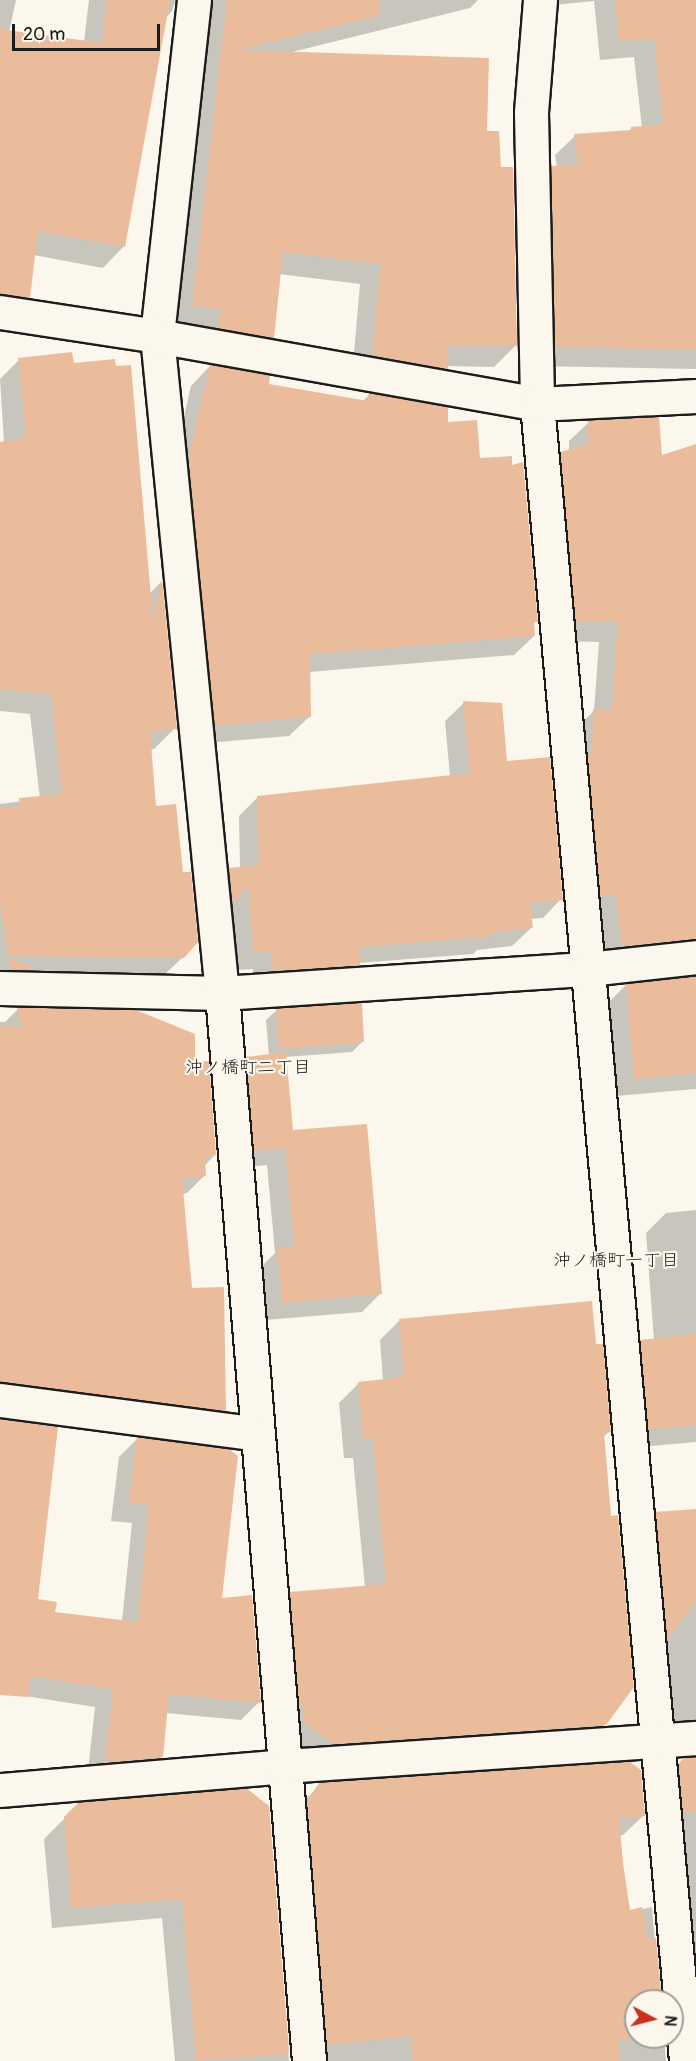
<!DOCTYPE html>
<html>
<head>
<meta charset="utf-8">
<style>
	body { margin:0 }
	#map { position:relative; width:696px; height:2061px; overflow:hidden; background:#fbf7ec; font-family:Pangolin,"Klee One",sans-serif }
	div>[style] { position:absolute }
	.shadow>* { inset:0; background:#0003 }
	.building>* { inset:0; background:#ebbc9b }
	.roads { filter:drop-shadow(2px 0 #1c1c1c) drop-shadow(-2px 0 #1c1c1c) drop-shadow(0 2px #1c1c1c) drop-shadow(0 -2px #1c1c1c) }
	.minor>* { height:33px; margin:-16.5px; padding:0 16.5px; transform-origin:16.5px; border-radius:16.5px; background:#fbf7ec }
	span { translate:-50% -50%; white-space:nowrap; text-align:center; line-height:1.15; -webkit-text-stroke:4.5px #fbf7ec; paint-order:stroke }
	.neighbourhood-label { font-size:18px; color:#1c1c1c }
	.north { position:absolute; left:624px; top:1989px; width:60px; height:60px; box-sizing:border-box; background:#fbf7ec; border:2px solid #a29f99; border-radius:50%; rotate:97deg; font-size:16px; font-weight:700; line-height:24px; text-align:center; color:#1c1c1c }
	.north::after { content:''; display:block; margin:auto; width:21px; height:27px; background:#c8321e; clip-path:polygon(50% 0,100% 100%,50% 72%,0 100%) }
	.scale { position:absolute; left:12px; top:24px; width:148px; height:27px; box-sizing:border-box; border:3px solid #1c1c1c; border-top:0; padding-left:8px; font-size:18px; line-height:21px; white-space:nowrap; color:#1c1c1c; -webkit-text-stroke:4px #fbf7ec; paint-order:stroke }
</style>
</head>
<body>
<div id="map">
	<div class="shadow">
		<div style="clip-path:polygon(0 0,16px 0,9px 32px,84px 42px,89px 0,478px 0,470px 8px,288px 53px,485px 133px,516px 345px,494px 367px,447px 366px,425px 390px,352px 376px,360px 284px,279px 274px,272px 337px,251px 358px,171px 326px,184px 6px,175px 2px,172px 11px,166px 18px,124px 246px,103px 268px,34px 255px,0 285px)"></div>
		<div style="clip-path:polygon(552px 0,696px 0,696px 369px,535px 366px,532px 187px,551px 167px,557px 167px,555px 155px,575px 136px,628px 132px,632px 128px,642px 128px,634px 57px,600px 60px,594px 1px,553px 5px)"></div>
		<div style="clip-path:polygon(19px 360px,72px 365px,149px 594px,161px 582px,175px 728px,154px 749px,150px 750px,155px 808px,183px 957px,161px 978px,0 977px,0 804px,40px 799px,30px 714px,0 711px,0 443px,4px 443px,0 379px)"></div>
		<div style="clip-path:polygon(210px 366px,267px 385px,362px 402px,369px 395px,446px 423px,479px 460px,536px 621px,533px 625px,534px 636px,514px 655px,309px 672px,309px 717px,289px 736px,195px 744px,169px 482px,191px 386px)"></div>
		<div style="clip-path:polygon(589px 422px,661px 457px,696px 446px,696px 947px,603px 965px,574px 730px,594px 711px,599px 642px,556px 641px,541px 473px,561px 453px,569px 451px,569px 441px)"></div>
		<div style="clip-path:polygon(464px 703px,506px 762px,561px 899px,543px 918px,530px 919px,531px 928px,512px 946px,477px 950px,473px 954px,358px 963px,340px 983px,255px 989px,253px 969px,236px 970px,211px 888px,229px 870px,240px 869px,239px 816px,258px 797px,450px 776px,445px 721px)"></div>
		<div style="clip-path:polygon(696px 977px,696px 1089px,616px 1096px,608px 1003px,626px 985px)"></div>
		<div style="clip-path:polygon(18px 1009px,194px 1064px,215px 1155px,204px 1166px,205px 1175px,187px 1193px,182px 1194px,191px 1289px,224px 1410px,206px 1428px,0 1401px,0 1022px,5px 1022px)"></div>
		<div style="clip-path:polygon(277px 1010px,362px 1042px,352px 1052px,285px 1057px,292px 1132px,381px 1293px,362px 1312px,265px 1320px,260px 1268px,275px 1253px,267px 1165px,236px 1168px,229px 1076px,247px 1058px,269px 1056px,266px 1020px)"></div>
		<div style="clip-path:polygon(696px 1210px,696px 1442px,628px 1448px,621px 1362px,641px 1342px,654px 1340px,646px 1233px,666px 1213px)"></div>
		<div style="clip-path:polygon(400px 1320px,595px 1346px,609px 1432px,603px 1437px,610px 1517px,605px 1724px,585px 1745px,313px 1763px,285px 1742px,270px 1613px,290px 1594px,365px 1587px,353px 1458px,344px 1458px,339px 1403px,359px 1383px,383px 1381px,380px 1340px)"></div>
		<div style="clip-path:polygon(0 1420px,36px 1601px,53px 1614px,122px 1621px,132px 1523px,111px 1521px,119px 1457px,137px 1439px,220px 1600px,259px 1702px,241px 1720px,166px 1713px,161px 1757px,143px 1775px,87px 1780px,95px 1707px,0 1692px)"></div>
		<div style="clip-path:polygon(696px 1511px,696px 2061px,671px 1919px,688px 1901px,681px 1830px,659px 1785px,684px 1759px,695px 1757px,692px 1748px,674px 1739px,665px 1640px,636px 1534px,656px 1514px)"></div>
		<div style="clip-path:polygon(321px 1784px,644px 1815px,623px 1835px,619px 1836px,629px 1912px,652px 1907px,660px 2001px,636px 2001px,636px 2037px,664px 2037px,666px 2061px,307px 2061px,301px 1804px)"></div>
		<div style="clip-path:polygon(79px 1804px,268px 1807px,289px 2061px,175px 2061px,162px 1918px,52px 1928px,44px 1839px)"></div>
	</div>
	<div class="building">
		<div style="clip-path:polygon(107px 0,170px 0,125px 247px,38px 231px,30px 298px,0 294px,0 29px,102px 43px)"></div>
		<div style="clip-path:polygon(227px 0,379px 0,380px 15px,236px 50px,489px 58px,487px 131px,499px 131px,501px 167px,513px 167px,517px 346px,448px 345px,448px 369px,372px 355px,381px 264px,283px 252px,274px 338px,218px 328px,222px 309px,192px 306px)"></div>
		<div style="clip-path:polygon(615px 0,696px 0,696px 350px,555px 347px,551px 166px,578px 165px,574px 134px,631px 130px,631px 127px,663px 124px,654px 38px,619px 41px)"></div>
		<div style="clip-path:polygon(72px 352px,74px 363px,115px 359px,116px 366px,131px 365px,153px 621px,162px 579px,177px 729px,150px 731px,156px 806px,176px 804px,183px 872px,191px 872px,198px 942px,184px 958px,9px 956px,0 903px,0 808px,20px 806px,19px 798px,62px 794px,51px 694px,0 689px,0 442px,26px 438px,18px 358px)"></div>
		<div style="clip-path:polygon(210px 364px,270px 375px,269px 384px,368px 401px,369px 393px,448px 407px,448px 422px,477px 420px,480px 458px,512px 456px,512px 465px,523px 462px,538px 622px,534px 622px,535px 636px,310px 654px,311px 717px,214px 726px,188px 461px)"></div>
		<div style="clip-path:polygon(659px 417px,662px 455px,696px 444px,696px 939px,622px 946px,616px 895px,600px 896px,587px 753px,592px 753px,593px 709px,612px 710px,618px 622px,575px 622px,560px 452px,589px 444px,588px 420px)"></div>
		<div style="clip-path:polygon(463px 701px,502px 703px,507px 761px,550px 757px,563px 900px,530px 903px,533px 928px,493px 932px,493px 936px,359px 947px,360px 965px,273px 971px,271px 951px,254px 952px,248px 886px,232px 904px,228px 868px,259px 865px,257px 796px,470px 773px)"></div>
		<div style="clip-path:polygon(9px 958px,40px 970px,11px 969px)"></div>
		<div style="clip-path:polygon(696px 976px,696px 1073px,634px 1079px,626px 984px)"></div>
		<div style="clip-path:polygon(362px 1003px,364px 1042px,279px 1049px,276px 1008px)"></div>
		<div style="clip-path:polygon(17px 1007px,136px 1010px,195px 1034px,195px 1062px,209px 1061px,216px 1155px,205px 1157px,206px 1176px,182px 1178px,192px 1288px,224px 1287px,226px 1411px,0 1382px,0 1026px,21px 1027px)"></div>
		<div style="clip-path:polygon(286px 1052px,293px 1130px,367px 1124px,382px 1294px,282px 1303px,277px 1248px,294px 1247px,285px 1148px,254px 1151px,246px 1057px)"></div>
		<div style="clip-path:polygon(592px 1301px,596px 1344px,603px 1344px,611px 1432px,604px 1433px,611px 1516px,618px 1515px,634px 1687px,606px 1725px,333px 1744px,304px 1722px,303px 1707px,299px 1706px,290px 1592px,386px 1584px,373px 1438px,363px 1439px,358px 1382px,404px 1377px,399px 1319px)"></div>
		<div style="clip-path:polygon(696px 1334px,696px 1425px,648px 1429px,640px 1340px)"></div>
		<div style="clip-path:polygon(0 1419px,58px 1427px,38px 1599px,57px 1602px,55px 1612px,138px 1622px,149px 1505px,129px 1503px,137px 1437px,229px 1449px,238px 1456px,222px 1598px,252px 1595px,261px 1703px,169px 1694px,163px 1757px,105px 1762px,113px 1689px,30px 1676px,28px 1697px,0 1695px)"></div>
		<div style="clip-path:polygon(696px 1509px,696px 1600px,667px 1640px,655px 1512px)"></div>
		<div style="clip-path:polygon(696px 1757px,696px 1811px,682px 1812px,678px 1764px,684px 1758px)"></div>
		<div style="clip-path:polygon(629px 1761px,641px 1770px,645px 1816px,619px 1818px,623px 1863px,630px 1910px,642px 1907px,647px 1939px,656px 1938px,662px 2001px,636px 2001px,636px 2037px,655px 2037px,618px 2040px,620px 2061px,413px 2061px,411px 2036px,327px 2045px,307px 1800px,320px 1782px)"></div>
		<div style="clip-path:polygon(246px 1788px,269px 1806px,289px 2049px,288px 2054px,196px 2061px,182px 1899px,71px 1908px,64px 1817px,79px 1802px)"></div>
	</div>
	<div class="roads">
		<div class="minor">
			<div style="left:194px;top:0;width:338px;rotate:96.3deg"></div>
			<div style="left:157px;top:336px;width:660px;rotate:84.35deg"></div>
			<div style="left:222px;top:993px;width:1072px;rotate:85.34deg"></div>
			<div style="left:540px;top:0;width:113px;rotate:94.6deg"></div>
			<div style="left:531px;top:113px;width:291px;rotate:88.8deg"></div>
			<div style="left:537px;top:404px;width:1664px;rotate:84.86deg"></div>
			<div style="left:0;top:312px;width:159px;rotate:8.7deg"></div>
			<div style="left:157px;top:336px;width:386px;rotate:10.1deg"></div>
			<div style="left:537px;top:404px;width:159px;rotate:-2.9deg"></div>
			<div style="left:0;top:988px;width:222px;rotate:1.3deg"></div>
			<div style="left:222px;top:993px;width:367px;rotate:-3.8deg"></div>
			<div style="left:588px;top:969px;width:109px;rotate:-6.3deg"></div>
			<div style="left:0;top:1400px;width:259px;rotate:7.5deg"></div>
			<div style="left:0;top:1790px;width:286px;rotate:-4.8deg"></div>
			<div style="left:285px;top:1766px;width:412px;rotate:-3.9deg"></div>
		</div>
	</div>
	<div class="neighbourhood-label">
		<span style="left:248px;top:1068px">沖ノ橋町二丁目</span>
		<span style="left:616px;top:1261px">沖ノ橋町一丁目</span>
	</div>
	<div class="north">N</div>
	<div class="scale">20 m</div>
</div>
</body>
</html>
